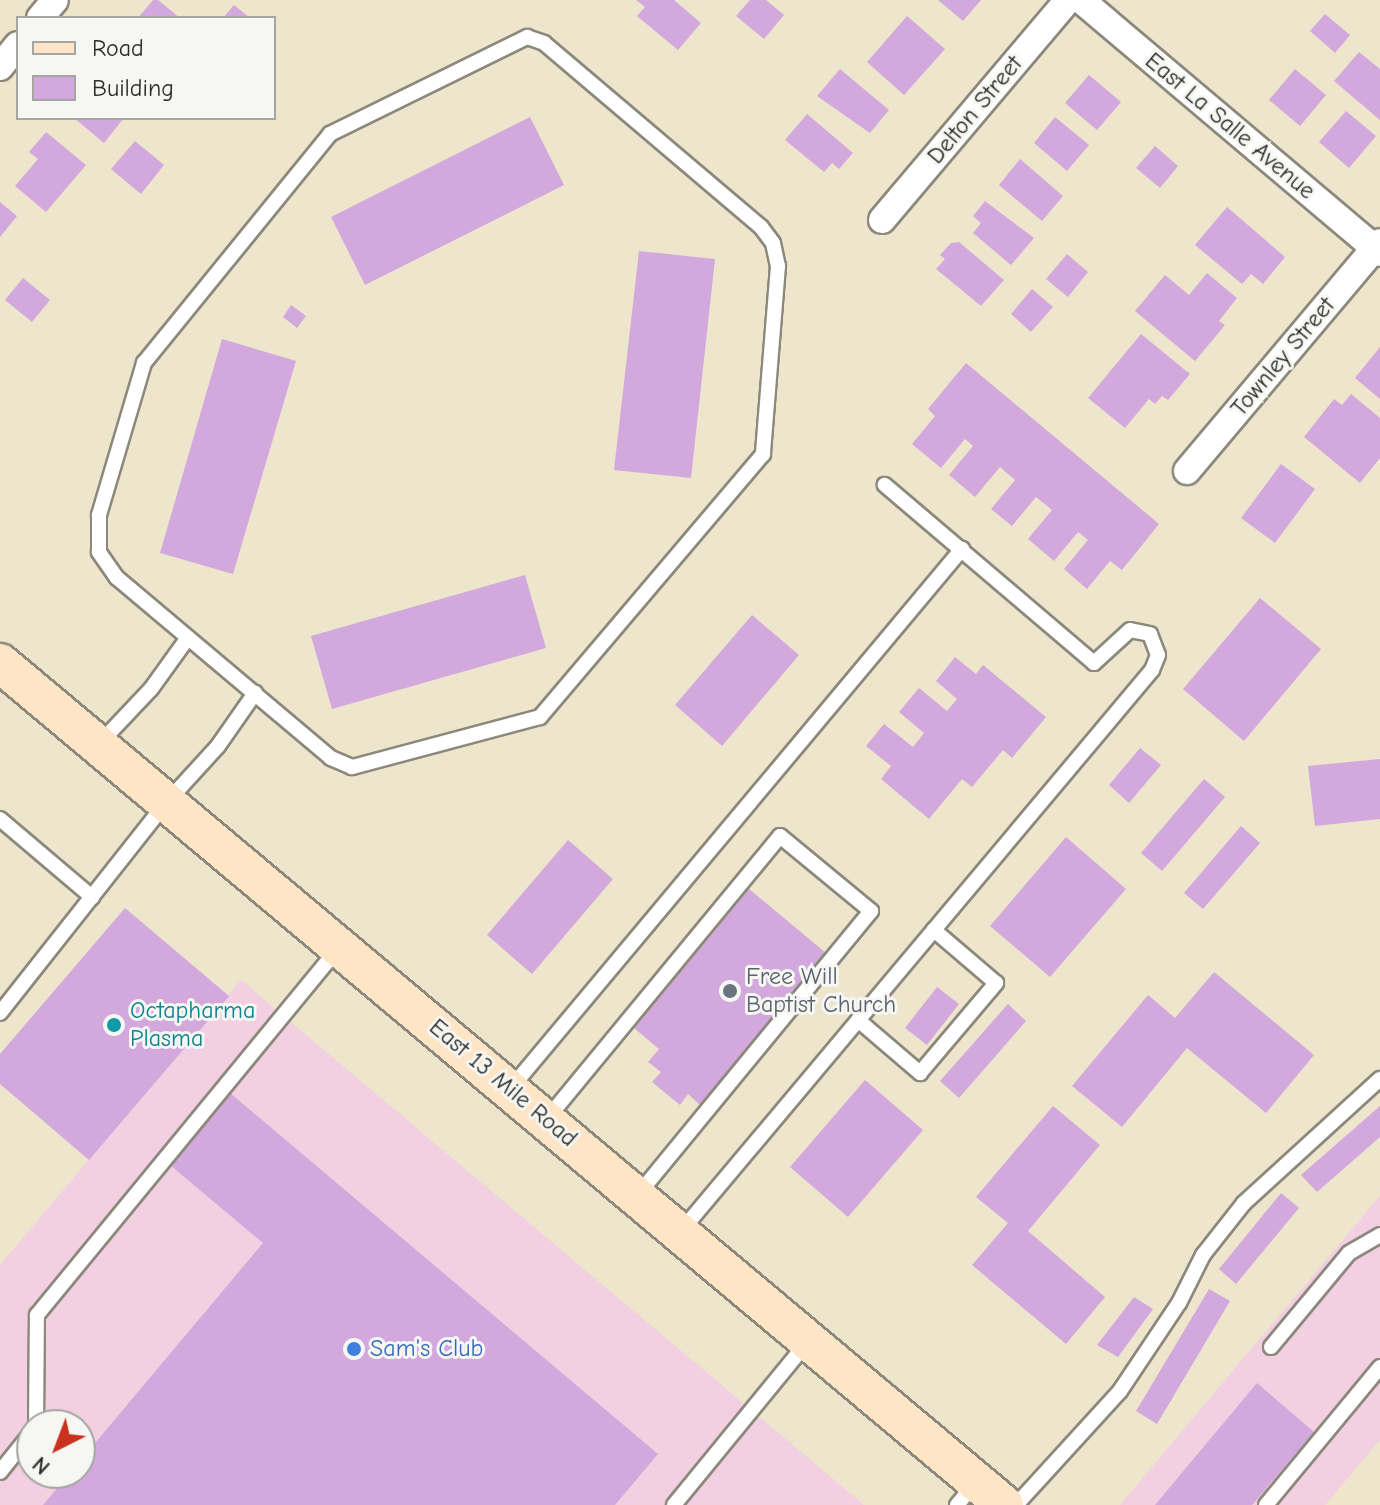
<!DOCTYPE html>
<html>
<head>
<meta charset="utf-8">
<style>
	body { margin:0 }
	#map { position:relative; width:1380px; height:1505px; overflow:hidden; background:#ede6cc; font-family:"Comic Neue",sans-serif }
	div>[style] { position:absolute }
	.built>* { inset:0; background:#f2cfe1 }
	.building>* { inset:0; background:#d2a8dd }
	.roads { filter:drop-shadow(2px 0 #8c887c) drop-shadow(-2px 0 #8c887c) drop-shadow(0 2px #8c887c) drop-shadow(0 -2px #8c887c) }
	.lane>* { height:14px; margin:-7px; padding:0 7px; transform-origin:7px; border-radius:7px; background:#fff }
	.street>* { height:26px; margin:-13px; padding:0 13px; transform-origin:13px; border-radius:13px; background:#fff }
	.secondary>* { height:38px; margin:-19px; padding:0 19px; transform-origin:19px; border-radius:19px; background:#fde5c5 }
	.dots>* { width:22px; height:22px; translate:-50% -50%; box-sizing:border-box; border:4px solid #f6f6f2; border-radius:50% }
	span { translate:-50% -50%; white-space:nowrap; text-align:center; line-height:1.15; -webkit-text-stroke:6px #f6f6f2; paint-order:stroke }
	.street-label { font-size:24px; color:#2b2b2b }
	.worship-label { font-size:24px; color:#5b616d }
	.left { translate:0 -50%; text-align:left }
	.culture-label { font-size:24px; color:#0d838f }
	.shop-label { font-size:24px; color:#366cbe }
	.legend { position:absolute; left:16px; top:16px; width:260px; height:104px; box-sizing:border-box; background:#f6f6f2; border:2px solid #a5a5a2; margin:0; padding:10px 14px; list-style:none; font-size:24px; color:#2b2b2b }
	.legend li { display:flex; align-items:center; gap:16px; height:40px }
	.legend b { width:40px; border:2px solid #a5a5a2 }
	.north { position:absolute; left:16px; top:1409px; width:80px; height:80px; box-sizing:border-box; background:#f6f6f2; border:2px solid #a5a5a2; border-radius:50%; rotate:222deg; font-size:22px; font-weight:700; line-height:32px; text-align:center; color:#2b2b2b }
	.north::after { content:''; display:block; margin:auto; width:28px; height:36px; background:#c8321e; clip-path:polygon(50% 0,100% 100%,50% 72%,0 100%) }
</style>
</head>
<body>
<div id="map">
	<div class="built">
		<div style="clip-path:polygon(evenodd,241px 980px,864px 1505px,0 1505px,0 1265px,241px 980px,32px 1425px,80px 1425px,80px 1473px,32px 1473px,32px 1425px)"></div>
		<div style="clip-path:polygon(1380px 1196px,1380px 1440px,1325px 1505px,1120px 1505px)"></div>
	</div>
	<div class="building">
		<div style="clip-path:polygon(153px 0,158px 0,180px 18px,138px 18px)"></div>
		<div style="clip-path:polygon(636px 0,674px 0,701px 23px,678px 50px,637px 16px,645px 7px)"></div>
		<div style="clip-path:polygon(750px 0,766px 0,784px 15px,764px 39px,736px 16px)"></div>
		<div style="clip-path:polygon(938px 0,981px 0,963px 21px)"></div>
		<div style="clip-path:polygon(234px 5px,250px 18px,223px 18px)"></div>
		<div style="clip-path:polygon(1325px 14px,1350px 35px,1335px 53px,1310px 31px)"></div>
		<div style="clip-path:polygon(907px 16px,945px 49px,904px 95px,867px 62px)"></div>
		<div style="clip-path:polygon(1359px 52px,1380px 69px,1380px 120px,1334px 81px)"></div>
		<div style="clip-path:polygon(840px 69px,889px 110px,870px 133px,817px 96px)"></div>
		<div style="clip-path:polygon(1295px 69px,1326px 95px,1300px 126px,1269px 100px)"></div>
		<div style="clip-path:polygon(1089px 75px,1121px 102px,1097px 130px,1065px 103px)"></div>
		<div style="clip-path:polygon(1346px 111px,1376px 136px,1349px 168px,1319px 142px)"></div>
		<div style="clip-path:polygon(807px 114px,853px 153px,839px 169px,832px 163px,824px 172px,785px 140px)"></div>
		<div style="clip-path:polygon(530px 117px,564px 185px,365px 285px,331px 217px)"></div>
		<div style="clip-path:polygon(1055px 117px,1089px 145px,1067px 171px,1034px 143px)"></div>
		<div style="clip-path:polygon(74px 118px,124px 118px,104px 143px)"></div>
		<div style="clip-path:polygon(46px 132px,86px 165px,46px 212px,15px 186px,38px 159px,29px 152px)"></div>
		<div style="clip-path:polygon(135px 141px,164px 165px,141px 194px,111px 169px)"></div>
		<div style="clip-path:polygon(1155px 146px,1178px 166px,1160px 188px,1136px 168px)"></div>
		<div style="clip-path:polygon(1020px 159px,1063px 196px,1042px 221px,999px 185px)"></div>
		<div style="clip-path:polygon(985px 201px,1034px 238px,1011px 265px,973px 233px,981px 223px,973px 216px)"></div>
		<div style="clip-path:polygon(0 202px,17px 216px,0 237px)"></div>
		<div style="clip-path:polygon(1227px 207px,1285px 257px,1263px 284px,1251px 274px,1242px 284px,1195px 245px)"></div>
		<div style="clip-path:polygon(959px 242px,1004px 280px,981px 306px,936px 269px,945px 259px,940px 255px,951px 243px)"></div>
		<div style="clip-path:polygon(639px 251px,715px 259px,691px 478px,614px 470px)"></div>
		<div style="clip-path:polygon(1067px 254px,1088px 272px,1068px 297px,1046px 279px)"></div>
		<div style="clip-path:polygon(1207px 273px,1237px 298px,1219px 321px,1225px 325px,1195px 361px,1135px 311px,1165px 275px,1189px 295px)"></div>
		<div style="clip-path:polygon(23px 278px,50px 300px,32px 322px,5px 300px)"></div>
		<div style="clip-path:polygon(1032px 289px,1053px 307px,1031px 332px,1011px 314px)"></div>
		<div style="clip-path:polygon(291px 305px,306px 316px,297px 328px,283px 317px)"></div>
		<div style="clip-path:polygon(1141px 334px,1190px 374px,1168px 400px,1162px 396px,1155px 404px,1149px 399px,1125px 428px,1088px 398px)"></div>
		<div style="clip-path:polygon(222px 339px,296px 361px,233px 574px,160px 553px)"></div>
		<div style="clip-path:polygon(1380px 347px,1380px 399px,1355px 378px)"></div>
		<div style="clip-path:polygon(966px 363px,1159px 524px,1122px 570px,1110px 561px,1087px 589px,1064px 569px,1088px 540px,1078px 532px,1054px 561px,1028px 539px,1052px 510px,1036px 497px,1012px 526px,991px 509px,1015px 480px,1000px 467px,975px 497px,949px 475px,973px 446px,965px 439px,941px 468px,912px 444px,935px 416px,928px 409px)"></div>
		<div style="clip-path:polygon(1351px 394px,1380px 418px,1380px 458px,1360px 483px,1304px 437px,1334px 399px,1342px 405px)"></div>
		<div style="clip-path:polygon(1281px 464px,1315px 489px,1275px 543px,1241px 518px)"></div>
		<div style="clip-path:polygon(525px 575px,546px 648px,332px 709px,311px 636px)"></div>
		<div style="clip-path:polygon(1260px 598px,1321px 649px,1244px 741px,1183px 689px)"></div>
		<div style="clip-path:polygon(752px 615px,799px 655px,722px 746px,675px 705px)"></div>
		<div style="clip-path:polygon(955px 657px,976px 674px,983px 665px,1046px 717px,1012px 758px,1003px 750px,972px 787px,962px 779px,929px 819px,881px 779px,891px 766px,866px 746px,884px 724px,913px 747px,924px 733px,899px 712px,919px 688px,947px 711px,957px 699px,936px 681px)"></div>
		<div style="clip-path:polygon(1140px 748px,1161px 765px,1129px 803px,1109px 785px)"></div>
		<div style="clip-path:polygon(1380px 759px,1380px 819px,1315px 826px,1308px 766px)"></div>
		<div style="clip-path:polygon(1204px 779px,1225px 797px,1162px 871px,1141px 853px)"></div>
		<div style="clip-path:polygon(1241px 826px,1260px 843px,1203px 909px,1184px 893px)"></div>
		<div style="clip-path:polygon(1066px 837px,1126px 889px,1050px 977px,990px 926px)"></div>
		<div style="clip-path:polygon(568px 840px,613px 879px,532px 974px,487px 935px)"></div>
		<div style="clip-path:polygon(749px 889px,826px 953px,700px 1105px,688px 1094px,680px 1105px,652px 1082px,661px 1072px,648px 1062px,659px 1049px,634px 1028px)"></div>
		<div style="clip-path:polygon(125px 908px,229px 996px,89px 1160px,0 1084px,0 1054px)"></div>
		<div style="clip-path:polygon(1214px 972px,1314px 1055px,1266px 1113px,1187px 1048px,1122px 1127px,1072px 1086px,1148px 995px,1175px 1018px)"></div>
		<div style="clip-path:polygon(937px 987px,959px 1004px,927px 1045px,905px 1028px)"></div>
		<div style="clip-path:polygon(1008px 1004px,1026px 1021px,959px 1098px,940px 1081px)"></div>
		<div style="clip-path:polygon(865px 1080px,923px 1130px,848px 1217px,790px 1167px)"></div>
		<div style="clip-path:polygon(230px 1093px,658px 1454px,615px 1505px,43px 1505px,70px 1473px,80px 1473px,80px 1461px,263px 1243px,170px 1165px)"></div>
		<div style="clip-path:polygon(1053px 1106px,1100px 1145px,1028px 1231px,1105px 1297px,1066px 1344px,972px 1265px,1008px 1223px,976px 1197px)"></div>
		<div style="clip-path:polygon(1380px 1106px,1380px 1137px,1317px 1192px,1301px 1175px)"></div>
		<div style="clip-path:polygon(1281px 1193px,1299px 1208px,1236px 1284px,1219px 1269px)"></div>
		<div style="clip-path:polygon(1209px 1289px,1230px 1301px,1157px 1424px,1136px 1411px)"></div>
		<div style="clip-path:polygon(1134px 1297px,1153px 1309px,1118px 1357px,1097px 1345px)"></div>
		<div style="clip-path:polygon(1257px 1383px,1314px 1432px,1252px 1505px,1155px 1505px)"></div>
	</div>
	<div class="roads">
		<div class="lane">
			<div style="left:527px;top:37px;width:18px;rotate:19deg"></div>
			<div style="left:544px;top:43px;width:285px;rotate:40.3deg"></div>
			<div style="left:761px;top:227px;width:20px;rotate:53deg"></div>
			<div style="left:773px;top:243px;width:24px;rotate:78deg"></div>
			<div style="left:778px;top:266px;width:189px;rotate:94.6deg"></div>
			<div style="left:763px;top:454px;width:345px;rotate:130.3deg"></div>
			<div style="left:540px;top:717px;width:195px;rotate:165.1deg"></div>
			<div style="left:352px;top:767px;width:23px;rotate:-157deg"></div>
			<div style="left:331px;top:758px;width:280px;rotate:-139.9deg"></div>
			<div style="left:117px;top:578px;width:32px;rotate:-125deg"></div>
			<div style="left:99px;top:552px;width:37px;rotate:-90deg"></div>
			<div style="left:99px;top:515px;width:159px;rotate:-73.5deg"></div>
			<div style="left:144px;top:363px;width:295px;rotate:-50.9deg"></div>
			<div style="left:330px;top:134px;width:220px;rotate:-26.2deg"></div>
			<div style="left:98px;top:745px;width:77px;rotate:-46.6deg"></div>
			<div style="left:151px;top:689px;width:62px;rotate:-54.2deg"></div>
			<div style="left:0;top:819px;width:121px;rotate:40.3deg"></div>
			<div style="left:0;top:1013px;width:268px;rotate:-51.7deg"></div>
			<div style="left:166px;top:803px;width:77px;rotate:-47.6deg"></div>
			<div style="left:218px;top:746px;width:65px;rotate:-55.1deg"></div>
			<div style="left:858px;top:1020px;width:82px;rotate:40.5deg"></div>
			<div style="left:920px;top:1073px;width:118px;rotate:-49.8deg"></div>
			<div style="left:996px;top:983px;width:82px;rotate:-139.5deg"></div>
			<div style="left:511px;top:1088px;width:703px;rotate:-50.08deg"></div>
			<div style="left:546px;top:1120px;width:368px;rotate:-50.5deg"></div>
			<div style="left:780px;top:836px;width:118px;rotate:39.5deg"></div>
			<div style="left:871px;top:911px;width:369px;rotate:129.4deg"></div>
			<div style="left:682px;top:1230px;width:731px;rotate:-49.99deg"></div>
			<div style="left:1152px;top:670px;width:16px;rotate:-68deg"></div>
			<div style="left:1158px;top:655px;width:22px;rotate:-111deg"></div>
			<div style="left:1150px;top:634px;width:20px;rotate:-169deg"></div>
			<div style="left:1130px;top:630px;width:49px;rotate:137.5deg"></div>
			<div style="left:1094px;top:663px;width:275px;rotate:-139.6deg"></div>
			<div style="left:1271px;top:1347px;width:122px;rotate:-50.3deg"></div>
			<div style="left:1349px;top:1253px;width:36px;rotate:-30deg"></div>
			<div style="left:36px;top:1425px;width:110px;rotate:-89.5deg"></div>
			<div style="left:37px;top:1315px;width:476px;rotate:-50.6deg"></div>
			<div style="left:0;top:1472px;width:51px;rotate:-51.3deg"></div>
			<div style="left:674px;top:1505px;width:212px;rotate:-50.7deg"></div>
			<div style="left:957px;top:1505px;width:30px;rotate:-50deg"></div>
			<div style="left:1016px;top:1505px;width:154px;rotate:-47.6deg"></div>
			<div style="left:1120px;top:1391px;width:106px;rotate:-56.2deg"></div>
			<div style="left:1179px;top:1303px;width:54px;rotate:-63.4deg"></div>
			<div style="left:1203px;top:1255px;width:66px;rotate:-51.7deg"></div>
			<div style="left:1244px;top:1203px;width:184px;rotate:-42.4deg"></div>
			<div style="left:1266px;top:1505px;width:179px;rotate:-50.4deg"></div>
		</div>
		<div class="street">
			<div style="left:1081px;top:0;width:392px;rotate:40.2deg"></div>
			<div style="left:40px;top:18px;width:23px;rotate:-50deg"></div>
			<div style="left:0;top:67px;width:28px;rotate:-51deg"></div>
			<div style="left:882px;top:220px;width:288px;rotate:-49.8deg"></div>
			<div style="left:1187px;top:471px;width:299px;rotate:-49.9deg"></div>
		</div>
		<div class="secondary">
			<div style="left:0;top:663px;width:1310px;rotate:39.98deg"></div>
		</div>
	</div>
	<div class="dots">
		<div style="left:730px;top:991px;background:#6b7280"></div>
		<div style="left:114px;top:1025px;background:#0f9aa8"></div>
		<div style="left:354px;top:1349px;background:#3f7fe0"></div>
	</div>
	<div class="street-label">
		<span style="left:975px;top:110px;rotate:-50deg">Delton Street</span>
		<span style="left:1230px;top:126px;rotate:40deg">East La Salle Avenue</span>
		<span style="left:1283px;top:357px;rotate:-50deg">Townley Street</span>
		<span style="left:503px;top:1083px;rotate:40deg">East 13 Mile Road</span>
	</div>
	<div class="worship-label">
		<span class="left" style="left:746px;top:991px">Free Will<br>Baptist Church</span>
	</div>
	<div class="culture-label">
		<span class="left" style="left:130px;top:1025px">Octapharma<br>Plasma</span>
	</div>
	<div class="shop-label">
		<span class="left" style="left:370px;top:1349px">Sam's Club</span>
	</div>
	<ul class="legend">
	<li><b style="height:10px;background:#fde5c5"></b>Road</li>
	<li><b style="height:22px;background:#d2a8dd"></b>Building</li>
	</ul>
	<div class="north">N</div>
</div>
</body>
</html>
